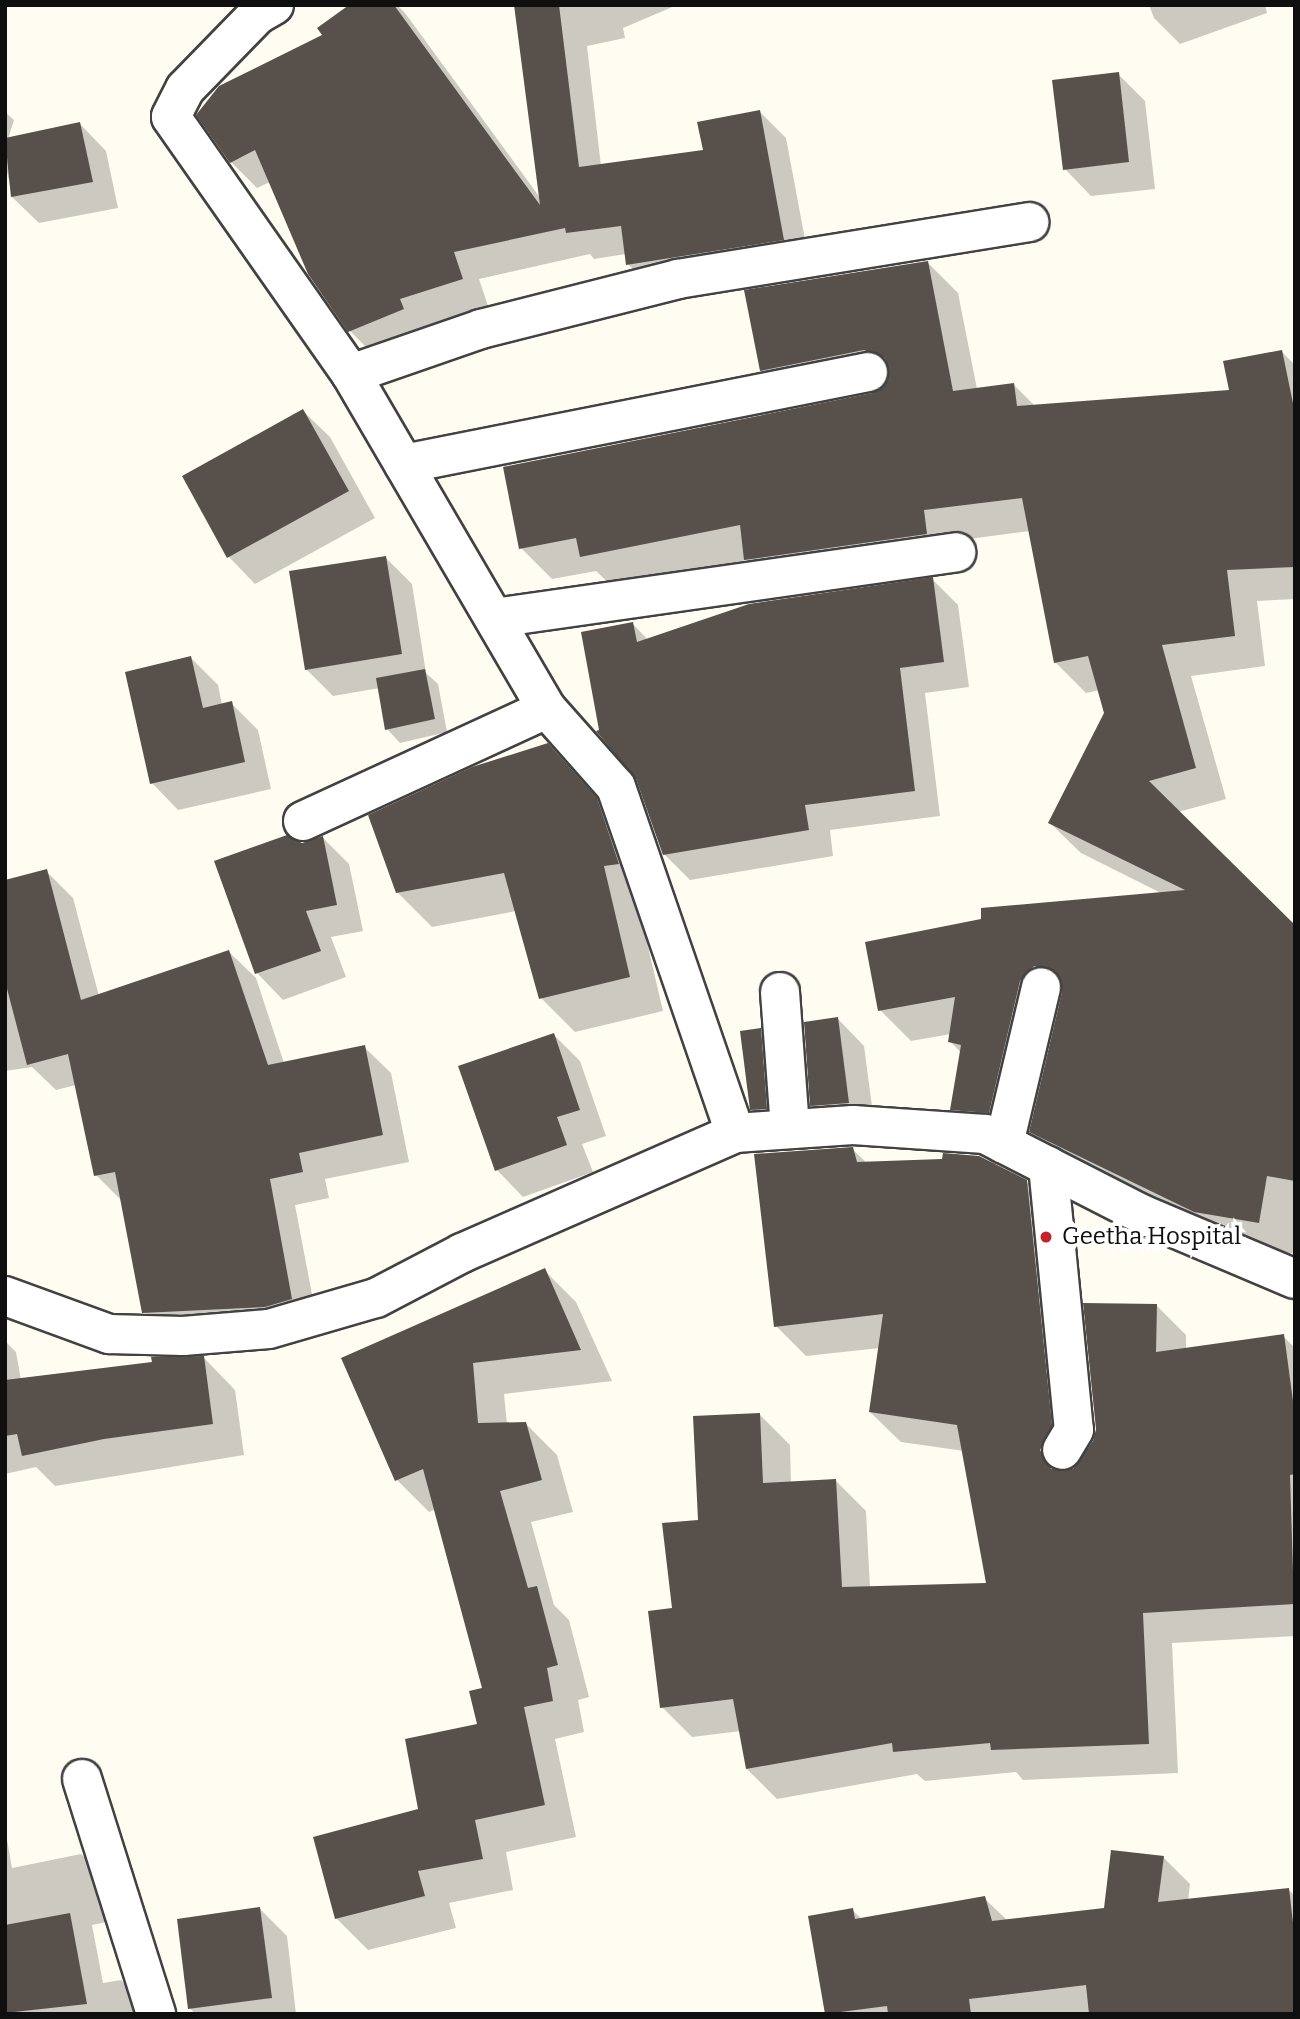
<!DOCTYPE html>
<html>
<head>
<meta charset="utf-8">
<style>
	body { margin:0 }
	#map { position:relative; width:1300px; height:2019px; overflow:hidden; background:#fffcf1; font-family:Bitter,serif }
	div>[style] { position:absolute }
	.shadow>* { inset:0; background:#0003 }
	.building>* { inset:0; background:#58504b }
	.roads { filter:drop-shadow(2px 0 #424242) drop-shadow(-2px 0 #424242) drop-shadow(0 2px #424242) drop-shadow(0 -2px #424242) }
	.minor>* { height:38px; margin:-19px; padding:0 19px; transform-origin:19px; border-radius:19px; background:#fff }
	.dots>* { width:19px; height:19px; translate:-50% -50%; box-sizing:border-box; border:4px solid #fff; border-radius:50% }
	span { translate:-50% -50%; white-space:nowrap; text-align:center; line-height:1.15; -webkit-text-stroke:7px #fff; paint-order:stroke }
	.poi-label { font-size:24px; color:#0f0f0f }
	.left { translate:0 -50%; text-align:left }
	.frame { position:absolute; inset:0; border:7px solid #0f0f0f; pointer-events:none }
</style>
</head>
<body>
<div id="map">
	<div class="shadow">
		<div style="clip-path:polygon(352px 5px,397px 5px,405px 13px,541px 199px,515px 5px,677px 5px,623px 28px,625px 38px,587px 46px,601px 166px,705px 151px,760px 112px,786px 138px,810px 266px,654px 290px,628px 264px,626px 254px,594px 259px,590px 254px,479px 279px,488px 306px,425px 326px,429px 335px,376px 357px,350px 331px,270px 182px,257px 188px,231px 162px)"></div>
		<div style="clip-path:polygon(1149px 5px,1265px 5px,1267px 13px,1180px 44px,1154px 18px)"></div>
		<div style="clip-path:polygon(1118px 74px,1145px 101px,1155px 189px,1091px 196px,1065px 169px)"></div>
		<div style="clip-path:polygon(5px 112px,14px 120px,8px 139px,80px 124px,106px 151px,118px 208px,39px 223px,12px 197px,5px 160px)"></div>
		<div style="clip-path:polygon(927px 262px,958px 293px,977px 389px,1014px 385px,1035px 406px,1231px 392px,1282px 352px,1295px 365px,1295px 599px,1257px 601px,1265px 666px,1191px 676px,1226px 799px,1178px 812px,1295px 927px,1295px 1254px,1226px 1243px,1062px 1163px,1031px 1132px,1062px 1000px,1050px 1012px,983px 1140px,952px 1109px,962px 1054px,950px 1041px,951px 1034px,911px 1041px,880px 1010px,1163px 894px,1081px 853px,1050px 823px,1106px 713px,1100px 690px,1086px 693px,1055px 662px,1030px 531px,954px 541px,777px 590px,747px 560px,613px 587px,596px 571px,552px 579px,521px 548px,873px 395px,887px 383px,792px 401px,761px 370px)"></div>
		<div style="clip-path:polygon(303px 411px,330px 437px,375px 518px,255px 584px,229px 557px)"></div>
		<div style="clip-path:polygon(386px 558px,412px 584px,426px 673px,438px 684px,447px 732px,400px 743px,387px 729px,380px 688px,333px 696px,306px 669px)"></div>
		<div style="clip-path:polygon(932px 579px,958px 605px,969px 687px,925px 693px,940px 816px,830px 830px,833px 856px,690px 880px,664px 854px,633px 624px,648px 640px)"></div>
		<div style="clip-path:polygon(191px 658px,218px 685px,222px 705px,231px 703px,258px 730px,271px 789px,178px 810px,152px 783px)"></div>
		<div style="clip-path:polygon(547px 745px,631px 835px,637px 900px,663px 1011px,575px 1032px,541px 998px,516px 911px,432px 927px,397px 892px,370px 816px)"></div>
		<div style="clip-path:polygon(323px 838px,349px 864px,363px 931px,331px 937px,346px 977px,283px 1000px,257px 973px,301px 845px)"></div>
		<div style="clip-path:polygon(46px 871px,73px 898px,99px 996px,229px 952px,256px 978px,284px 1063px,364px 1047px,391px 1073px,409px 1162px,325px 1179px,329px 1198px,295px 1205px,318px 1326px,171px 1339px,144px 1312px,123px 1202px,96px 1175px,76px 1085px,56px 1090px,32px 1067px,5px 1071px,5px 881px)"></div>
		<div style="clip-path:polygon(838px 1019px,864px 1046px,875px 1129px,839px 1132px,812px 1105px)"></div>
		<div style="clip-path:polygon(760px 1030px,787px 1057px,779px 1136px,752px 1109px)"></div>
		<div style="clip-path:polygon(554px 1035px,580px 1061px,606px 1136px,582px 1144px,593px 1172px,523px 1197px,497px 1170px)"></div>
		<div style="clip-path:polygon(852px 1149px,867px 1163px,1026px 1182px,1057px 1212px,1081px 1460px,1094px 1442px,1156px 1305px,1186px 1335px,1186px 1349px,1283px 1336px,1295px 1348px,1295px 1636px,1172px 1643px,1178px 1773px,1023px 1780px,1016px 1772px,925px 1781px,917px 1774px,777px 1799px,747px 1769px,741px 1731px,692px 1737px,662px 1707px,674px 1610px,700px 1521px,760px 1415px,790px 1445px,791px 1483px,836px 1481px,866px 1511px,870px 1588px,988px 1584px,964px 1451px,901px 1442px,870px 1412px,880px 1348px,806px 1356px,776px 1326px)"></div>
		<div style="clip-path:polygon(544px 1270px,576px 1302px,612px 1381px,504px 1394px,507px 1424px,525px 1423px,557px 1455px,573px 1512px,531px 1522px,554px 1605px,569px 1620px,589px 1697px,578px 1700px,584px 1732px,555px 1739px,576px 1837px,506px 1852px,513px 1890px,449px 1903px,456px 1928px,368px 1950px,336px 1918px,420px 1810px,479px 1725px,484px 1690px,436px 1509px,429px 1512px,397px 1480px,343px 1358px)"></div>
		<div style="clip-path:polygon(5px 1341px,16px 1352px,21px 1380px,204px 1358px,235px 1390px,244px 1455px,55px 1486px,36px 1467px,5px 1474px)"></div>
		<div style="clip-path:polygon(5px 1828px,12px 1868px,81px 1854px,107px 1879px,116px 1920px,92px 1925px,103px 1983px,121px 1980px,150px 2014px,5px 2014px)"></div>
		<div style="clip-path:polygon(1163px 1857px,1190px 1884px,1188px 1901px,1288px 1889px,1295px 1896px,1295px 2014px,827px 2014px,810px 1917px,852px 1910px,863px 1920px,984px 1898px,1008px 1921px,1105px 1909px)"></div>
		<div style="clip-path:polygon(260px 1909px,287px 1936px,296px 2014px,195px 2014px,190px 2008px)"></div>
	</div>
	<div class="building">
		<div style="clip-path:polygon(349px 5px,394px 5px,540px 205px,514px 5px,559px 5px,579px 167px,703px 150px,697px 122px,760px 110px,784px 240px,626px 265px,621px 226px,566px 233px,565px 228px,454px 252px,463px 279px,400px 299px,404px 309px,348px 332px,308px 274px,255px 150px,230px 163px,196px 115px,219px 86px,322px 35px,317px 28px)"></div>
		<div style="clip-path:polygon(1119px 72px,1129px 162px,1063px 170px,1052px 80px)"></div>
		<div style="clip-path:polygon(80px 122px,93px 182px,11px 197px,5px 138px)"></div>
		<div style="clip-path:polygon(928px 261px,953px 391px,1014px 383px,1017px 406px,1229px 390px,1223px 361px,1282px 350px,1295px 413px,1295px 567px,1227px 570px,1235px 636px,1162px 645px,1196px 768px,1149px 781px,1295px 925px,1295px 1181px,1267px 1176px,1259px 1223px,1194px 1212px,1029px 1132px,1062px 992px,1055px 971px,1034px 966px,1020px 981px,989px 1113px,950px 1110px,961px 1045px,948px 1042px,955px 997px,878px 1011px,865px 942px,981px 919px,981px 908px,1185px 890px,1048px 823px,1104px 713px,1088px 656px,1054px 663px,1022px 498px,924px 510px,927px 534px,744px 560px,740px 525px,580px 557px,576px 538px,519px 549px,503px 467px,872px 393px,888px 380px,885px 358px,864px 350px,760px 371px,744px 290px)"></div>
		<div style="clip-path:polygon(303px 409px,349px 491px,227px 558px,182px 476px)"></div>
		<div style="clip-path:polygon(386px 556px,402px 654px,305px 670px,289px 571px)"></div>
		<div style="clip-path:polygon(933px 577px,944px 662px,900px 668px,915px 791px,805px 805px,809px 830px,663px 855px,636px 779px,596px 731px,599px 730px,581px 632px,633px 622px,637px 642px,749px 604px)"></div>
		<div style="clip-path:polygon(191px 656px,203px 708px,232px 701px,245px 762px,150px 784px,125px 672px)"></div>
		<div style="clip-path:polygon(425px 669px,435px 719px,385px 730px,376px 678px)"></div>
		<div style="clip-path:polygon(548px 743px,597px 798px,619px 864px,604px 866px,630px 977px,539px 999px,504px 873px,396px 893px,368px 815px,472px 767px)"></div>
		<div style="clip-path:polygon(287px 835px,302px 843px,323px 836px,337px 905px,306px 911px,321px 951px,255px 974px,214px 861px)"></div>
		<div style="clip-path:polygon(47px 869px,81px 1000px,229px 950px,268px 1065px,365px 1045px,383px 1135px,299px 1153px,303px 1172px,270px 1179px,292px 1299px,265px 1307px,142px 1313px,115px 1172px,94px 1176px,68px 1054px,27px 1065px,5px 981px,5px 880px)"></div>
		<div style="clip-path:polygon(838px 1017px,849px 1103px,810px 1106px,804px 1022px)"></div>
		<div style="clip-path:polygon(761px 1028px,767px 1109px,750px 1110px,740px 1031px)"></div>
		<div style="clip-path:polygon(554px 1033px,580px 1110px,557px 1117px,567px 1145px,495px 1171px,458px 1066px)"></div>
		<div style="clip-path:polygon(853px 1147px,857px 1162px,942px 1159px,943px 1153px,979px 1156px,1027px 1180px,1052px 1425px,1040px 1450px,1051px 1469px,1073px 1469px,1093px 1441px,1096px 1429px,1083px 1303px,1157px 1304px,1156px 1352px,1284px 1334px,1295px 1416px,1295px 1474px,1290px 1475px,1294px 1604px,1143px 1613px,1149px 1744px,991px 1750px,990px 1743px,893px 1752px,892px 1743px,746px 1769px,733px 1699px,660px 1708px,648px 1611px,672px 1608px,662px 1523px,698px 1520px,693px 1416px,760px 1413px,763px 1483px,836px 1479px,842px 1587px,986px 1583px,957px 1425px,869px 1412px,883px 1314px,774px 1327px,754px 1154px)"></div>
		<div style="clip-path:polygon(545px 1268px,581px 1350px,473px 1363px,478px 1423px,526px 1422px,542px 1480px,500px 1491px,528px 1588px,537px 1586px,558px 1665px,547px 1668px,553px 1701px,524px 1707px,545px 1805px,475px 1820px,483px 1859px,418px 1871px,425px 1896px,335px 1919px,313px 1837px,418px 1809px,405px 1739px,477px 1724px,469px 1691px,482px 1688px,423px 1469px,395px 1481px,341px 1358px)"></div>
		<div style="clip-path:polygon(204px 1356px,213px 1424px,104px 1439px,22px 1456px,17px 1434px,5px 1436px,5px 1380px,152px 1362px,151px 1357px)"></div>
		<div style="clip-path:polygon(1111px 1850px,1164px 1856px,1158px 1902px,1289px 1888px,1295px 1940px,1295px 2014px,1089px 2014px,1086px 1985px,969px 1999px,971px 2014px,888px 2014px,887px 2006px,825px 2014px,808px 1916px,853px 1908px,855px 1919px,985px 1896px,992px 1921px,1104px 1908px)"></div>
		<div style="clip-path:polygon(260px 1907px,272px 1998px,188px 2009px,177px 1919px)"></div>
		<div style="clip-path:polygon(70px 1913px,87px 2004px,5px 2013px,5px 1925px)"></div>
	</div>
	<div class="roads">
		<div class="minor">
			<div style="left:274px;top:5px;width:20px;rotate:150deg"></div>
			<div style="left:257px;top:15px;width:103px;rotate:134.2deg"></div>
			<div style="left:185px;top:89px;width:31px;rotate:117deg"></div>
			<div style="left:171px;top:117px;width:314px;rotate:55deg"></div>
			<div style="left:351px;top:374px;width:388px;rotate:59.7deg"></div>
			<div style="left:547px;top:709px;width:104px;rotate:48.5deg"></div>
			<div style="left:616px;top:787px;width:366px;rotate:71deg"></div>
			<div style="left:351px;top:374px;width:138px;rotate:-19.1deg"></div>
			<div style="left:481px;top:329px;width:203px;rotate:-14.2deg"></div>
			<div style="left:678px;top:279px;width:356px;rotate:-9.2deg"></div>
			<div style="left:404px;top:464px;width:473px;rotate:-11.2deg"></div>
			<div style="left:495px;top:618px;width:466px;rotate:-8.1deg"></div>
			<div style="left:303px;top:821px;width:268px;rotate:-24.7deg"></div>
			<div style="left:780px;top:992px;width:137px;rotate:85.8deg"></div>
			<div style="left:1004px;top:1144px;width:161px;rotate:-76.7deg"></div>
			<div style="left:1048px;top:1166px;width:265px;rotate:84.4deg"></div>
			<div style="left:1074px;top:1430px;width:23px;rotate:121deg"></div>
			<div style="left:5px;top:1296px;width:111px;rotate:20.1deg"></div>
			<div style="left:109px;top:1334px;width:74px;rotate:1.5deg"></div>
			<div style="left:183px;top:1336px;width:86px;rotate:-4.7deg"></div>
			<div style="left:269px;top:1329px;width:111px;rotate:-16.2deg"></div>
			<div style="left:376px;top:1298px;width:97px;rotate:-27.6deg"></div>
			<div style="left:462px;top:1253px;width:298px;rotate:-23.7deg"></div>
			<div style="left:735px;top:1133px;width:118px;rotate:-3.9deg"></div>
			<div style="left:853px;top:1125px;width:132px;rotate:3.9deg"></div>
			<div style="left:985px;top:1134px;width:175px;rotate:27.1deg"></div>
			<div style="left:1141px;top:1214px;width:167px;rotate:22.9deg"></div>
			<div style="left:82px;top:1779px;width:246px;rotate:72.5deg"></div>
		</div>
	</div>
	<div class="dots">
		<div style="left:1046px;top:1237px;background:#c5212b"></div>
	</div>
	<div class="poi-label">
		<span class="left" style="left:1062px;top:1237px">Geetha Hospital</span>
	</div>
	<div class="frame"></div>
</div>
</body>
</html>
